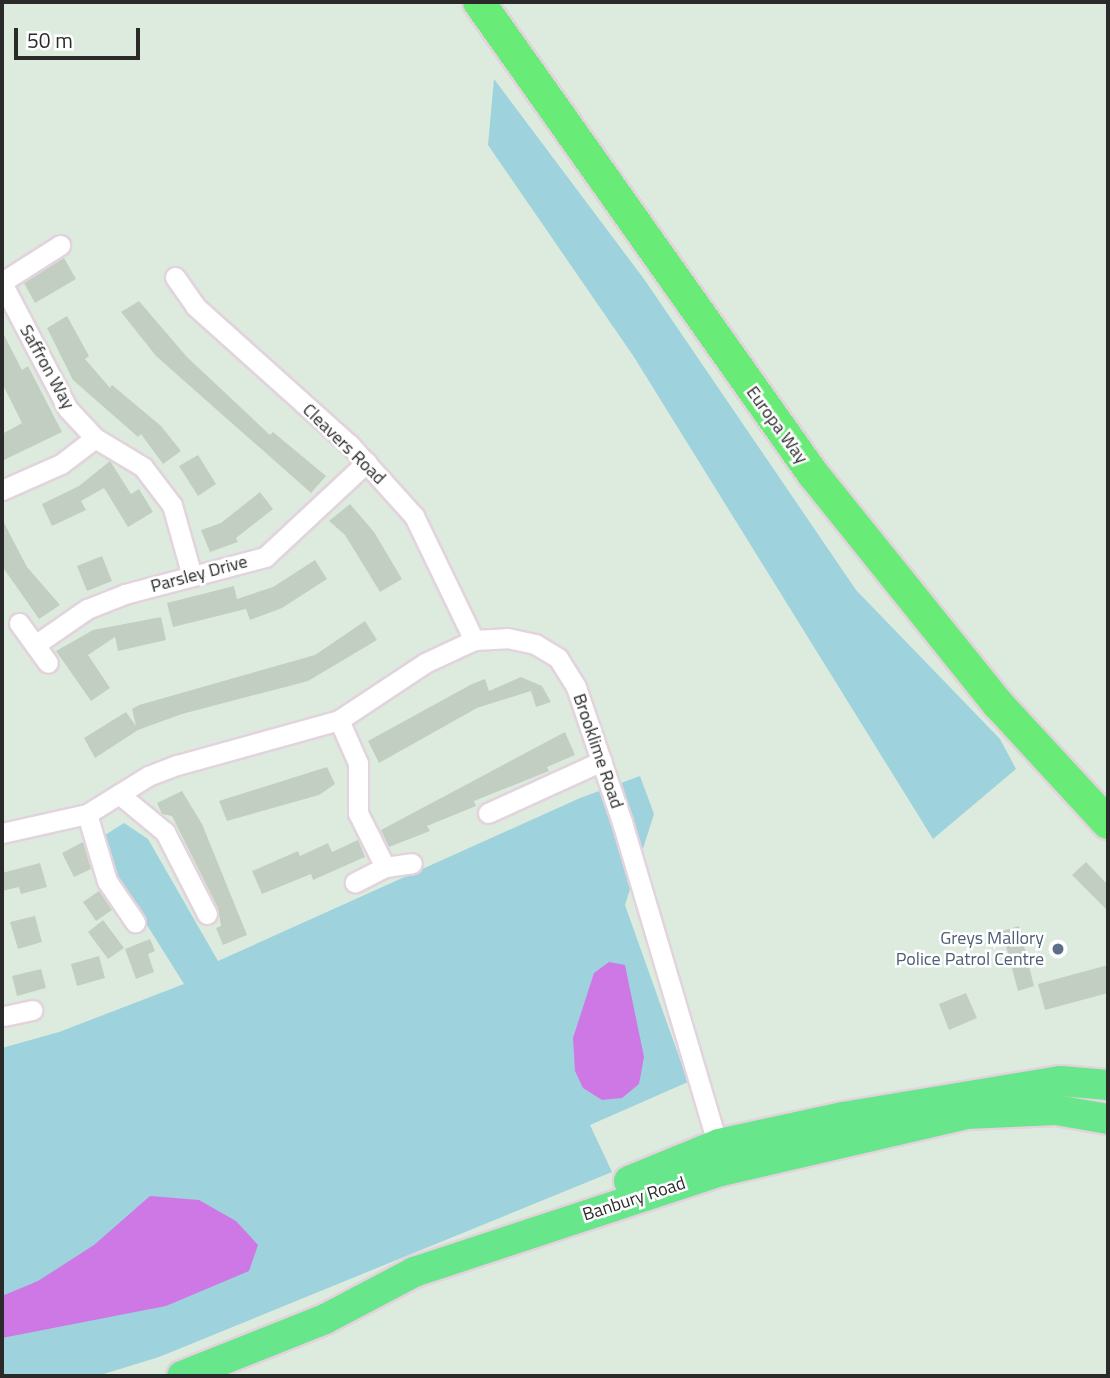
<!DOCTYPE html>
<html>
<head>
<meta charset="utf-8">
<style>
	body { margin:0 }
	#map { position:relative; width:1110px; height:1378px; overflow:hidden; background:#ddebde; font-family:"Titillium Web",sans-serif }
	div>[style] { position:absolute }
	.green>* { inset:0; background:#9ed2dd }
	.water>* { inset:0; background:#ce78e5 }
	.building>* { inset:0; background:#c3cec3 }
	.roads { filter:drop-shadow(2px 0 #e2d3dd) drop-shadow(-2px 0 #e2d3dd) drop-shadow(0 2px #e2d3dd) drop-shadow(0 -2px #e2d3dd) }
	.minor>* { height:19px; margin:-9.5px; padding:0 9.5px; transform-origin:9.5px; border-radius:9.5px; background:#fff }
	.primary>* { height:30px; margin:-15px; padding:0 15px; transform-origin:15px; border-radius:15px; background:#68e68c }
	.trunk>* { height:32px; margin:-16px; padding:0 16px; transform-origin:16px; border-radius:16px; background:#68ec77 }
	.dots>* { width:19px; height:19px; translate:-50% -50%; box-sizing:border-box; border:4px solid #fff; border-radius:50% }
	span { translate:-50% -50%; white-space:nowrap; text-align:center; line-height:1.15; -webkit-text-stroke:5px #fff; paint-order:stroke }
	.street-label { font-size:18px; color:#2a2a2a }
	.service-label { font-size:18px; color:#4e5e75 }
	.right { translate:-100% -50%; text-align:right }
	.frame { position:absolute; inset:0; border:4px solid #2a2a2a; pointer-events:none }
	.scale { position:absolute; left:14px; top:28px; width:126px; height:32px; box-sizing:border-box; border:4px solid #2a2a2a; border-top:0; padding-left:9px; font-size:21px; line-height:24px; white-space:nowrap; color:#2a2a2a; -webkit-text-stroke:5px #fff; paint-order:stroke }
</style>
</head>
<body>
<div id="map">
	<div class="green">
		<div style="clip-path:polygon(494px 79px,644px 279px,856px 590px,1000px 739px,1016px 769px,933px 839px,634px 357px,488px 145px)"></div>
		<div style="clip-path:polygon(640px 776px,654px 814px,625px 905px,688px 1082px,590px 1125px,612px 1172px,159px 1357px,97px 1376px,2px 1376px,2px 1048px,59px 1032px,184px 984px,115px 874px,105px 835px,124px 823px,148px 839px,218px 961px,580px 798px)"></div>
	</div>
	<div class="water">
		<div style="clip-path:polygon(609px 962px,625px 965px,644px 1057px,639px 1084px,622px 1098px,602px 1100px,583px 1088px,575px 1071px,573px 1038px,594px 973px)"></div>
		<div style="clip-path:polygon(150px 1196px,199px 1200px,236px 1221px,258px 1245px,249px 1271px,166px 1306px,2px 1338px,2px 1296px,38px 1281px,94px 1245px)"></div>
	</div>
	<div class="building">
		<div style="clip-path:polygon(64px 258px,76px 279px,35px 303px,24px 283px)"></div>
		<div style="clip-path:polygon(139px 301px,187px 357px,270px 435px,273px 432px,326px 476px,311px 493px,156px 356px,121px 312px)"></div>
		<div style="clip-path:polygon(67px 316px,89px 356px,85px 359px,110px 388px,112px 385px,161px 426px,181px 451px,163px 464px,141px 434px,138px 437px,73px 380px,47px 328px)"></div>
		<div style="clip-path:polygon(2px 331px,22px 370px,28px 366px,62px 432px,2px 461px,2px 434px,22px 423px,2px 383px)"></div>
		<div style="clip-path:polygon(198px 455px,216px 484px,198px 496px,179px 466px)"></div>
		<div style="clip-path:polygon(110px 461px,131px 494px,139px 489px,153px 512px,128px 527px,104px 488px,81px 501px,86px 510px,52px 526px,42px 504px,79px 486px)"></div>
		<div style="clip-path:polygon(260px 492px,273px 509px,236px 538px,238px 542px,210px 552px,201px 530px,221px 523px)"></div>
		<div style="clip-path:polygon(350px 504px,374px 532px,402px 579px,380px 592px,345px 535px,329px 521px)"></div>
		<div style="clip-path:polygon(2px 519px,27px 567px,60px 605px,39px 619px,2px 566px)"></div>
		<div style="clip-path:polygon(102px 556px,112px 581px,87px 591px,77px 566px)"></div>
		<div style="clip-path:polygon(315px 560px,327px 579px,282px 608px,250px 620px,246px 609px,173px 627px,167px 603px,234px 586px,237px 599px,273px 587px)"></div>
		<div style="clip-path:polygon(161px 617px,166px 640px,118px 651px,115px 637px,88px 655px,110px 688px,91px 701px,56px 651px,93px 630px)"></div>
		<div style="clip-path:polygon(365px 621px,377px 640px,308px 681px,182px 714px,138px 730px,95px 758px,84px 738px,126px 712px,136px 726px,132px 709px,139px 705px,315px 655px)"></div>
		<div style="clip-path:polygon(521px 677px,542px 686px,551px 702px,536px 707px,531px 691px,477px 708px,379px 763px,368px 741px,472px 684px,485px 679px,489px 691px)"></div>
		<div style="clip-path:polygon(565px 732px,575px 755px,547px 767px,549px 771px,474px 801px,476px 806px,427px 826px,430px 831px,389px 847px,381px 830px)"></div>
		<div style="clip-path:polygon(327px 767px,335px 784px,319px 795px,227px 821px,219px 801px)"></div>
		<div style="clip-path:polygon(182px 791px,202px 824px,247px 935px,223px 945px,216px 928px,221px 926px,218px 908px,172px 816px,162px 814px,157px 803px)"></div>
		<div style="clip-path:polygon(358px 840px,365px 857px,313px 880px,311px 874px,262px 894px,252px 871px,298px 851px,300px 856px,328px 843px,332px 852px)"></div>
		<div style="clip-path:polygon(83px 842px,91px 869px,74px 877px,62px 853px)"></div>
		<div style="clip-path:polygon(1086px 862px,1108px 885px,1108px 911px,1072px 875px)"></div>
		<div style="clip-path:polygon(40px 863px,47px 887px,21px 894px,19px 887px,2px 891px,2px 873px)"></div>
		<div style="clip-path:polygon(99px 891px,112px 910px,96px 921px,83px 902px)"></div>
		<div style="clip-path:polygon(35px 916px,42px 942px,18px 949px,10px 922px)"></div>
		<div style="clip-path:polygon(103px 920px,124px 948px,108px 959px,88px 932px)"></div>
		<div style="clip-path:polygon(1019px 926px,1034px 986px,1018px 991px,1002px 931px)"></div>
		<div style="clip-path:polygon(150px 939px,155px 951px,148px 954px,154px 972px,136px 979px,125px 949px)"></div>
		<div style="clip-path:polygon(99px 956px,105px 978px,77px 986px,71px 964px)"></div>
		<div style="clip-path:polygon(1108px 965px,1108px 993px,1045px 1010px,1038px 984px)"></div>
		<div style="clip-path:polygon(41px 969px,46px 988px,17px 996px,12px 976px)"></div>
		<div style="clip-path:polygon(966px 993px,977px 1018px,949px 1030px,939px 1004px)"></div>
	</div>
	<div class="roads">
		<div class="minor">
			<div style="left:175px;top:277px;width:35px;rotate:55deg"></div>
			<div style="left:195px;top:306px;width:207px;rotate:41.9deg"></div>
			<div style="left:349px;top:444px;width:97px;rotate:47.9deg"></div>
			<div style="left:414px;top:516px;width:138px;rotate:64.2deg"></div>
			<div style="left:2px;top:282px;width:69px;rotate:-32.5deg"></div>
			<div style="left:2px;top:283px;width:142px;rotate:62.4deg"></div>
			<div style="left:68px;top:409px;width:40px;rotate:47deg"></div>
			<div style="left:95px;top:438px;width:56px;rotate:31.1deg"></div>
			<div style="left:143px;top:467px;width:48px;rotate:52.7deg"></div>
			<div style="left:172px;top:505px;width:74px;rotate:74.3deg"></div>
			<div style="left:2px;top:490px;width:64px;rotate:-23.8deg"></div>
			<div style="left:61px;top:464px;width:43px;rotate:-37.4deg"></div>
			<div style="left:19px;top:623px;width:49px;rotate:54.1deg"></div>
			<div style="left:35px;top:645px;width:63px;rotate:-34.7deg"></div>
			<div style="left:87px;top:609px;width:41px;rotate:-21.5deg"></div>
			<div style="left:125px;top:594px;width:145px;rotate:-14.8deg"></div>
			<div style="left:265px;top:557px;width:139px;rotate:-43deg"></div>
			<div style="left:339px;top:720px;width:47px;rotate:66.2deg"></div>
			<div style="left:358px;top:763px;width:50px;rotate:90deg"></div>
			<div style="left:358px;top:813px;width:60px;rotate:63.4deg"></div>
			<div style="left:385px;top:867px;width:34px;rotate:153deg"></div>
			<div style="left:119px;top:794px;width:60px;rotate:39.6deg"></div>
			<div style="left:165px;top:832px;width:92px;rotate:62.9deg"></div>
			<div style="left:488px;top:813px;width:125px;rotate:-24.5deg"></div>
			<div style="left:87px;top:814px;width:70px;rotate:73.4deg"></div>
			<div style="left:107px;top:881px;width:50px;rotate:55.7deg"></div>
			<div style="left:2px;top:833px;width:87px;rotate:-12.6deg"></div>
			<div style="left:87px;top:814px;width:72px;rotate:-31.9deg"></div>
			<div style="left:148px;top:776px;width:31px;rotate:-21deg"></div>
			<div style="left:177px;top:765px;width:168px;rotate:-15.5deg"></div>
			<div style="left:339px;top:720px;width:103px;rotate:-33.5deg"></div>
			<div style="left:425px;top:663px;width:54px;rotate:-25.1deg"></div>
			<div style="left:474px;top:640px;width:33px;rotate:-3deg"></div>
			<div style="left:507px;top:638px;width:29px;rotate:12deg"></div>
			<div style="left:535px;top:644px;width:27px;rotate:31deg"></div>
			<div style="left:558px;top:658px;width:34px;rotate:58deg"></div>
			<div style="left:576px;top:687px;width:143px;rotate:71.2deg"></div>
			<div style="left:622px;top:822px;width:345px;rotate:73.5deg"></div>
			<div style="left:385px;top:867px;width:27px;rotate:-8deg"></div>
			<div style="left:4px;top:1016px;width:29px;rotate:-12deg"></div>
		</div>
		<div class="primary">
			<div style="left:629px;top:1181px;width:97px;rotate:-22.3deg"></div>
			<div style="left:719px;top:1144px;width:127px;rotate:-12.3deg"></div>
			<div style="left:843px;top:1117px;width:221px;rotate:-9.4deg"></div>
			<div style="left:1061px;top:1081px;width:47px;rotate:4.9deg"></div>
			<div style="left:182px;top:1376px;width:154px;rotate:-21.7deg"></div>
			<div style="left:325px;top:1319px;width:101px;rotate:-27.8deg"></div>
			<div style="left:414px;top:1272px;width:324px;rotate:-18.2deg"></div>
			<div style="left:722px;top:1171px;width:251px;rotate:-13.1deg"></div>
			<div style="left:966px;top:1114px;width:90px;rotate:-2.5deg"></div>
			<div style="left:1056px;top:1110px;width:53px;rotate:9.8deg"></div>
		</div>
		<div class="trunk">
			<div style="left:479px;top:2px;width:578px;rotate:54.72deg"></div>
			<div style="left:813px;top:474px;width:295px;rotate:51.2deg"></div>
			<div style="left:998px;top:704px;width:162px;rotate:47.3deg"></div>
		</div>
	</div>
	<div class="dots">
		<div style="left:1058px;top:949px;background:#5c6f8a"></div>
	</div>
	<div class="street-label">
		<span style="left:47px;top:367px;rotate:61deg">Saffron Way</span>
		<span style="left:777px;top:425px;rotate:54deg">Europa Way</span>
		<span style="left:344px;top:444px;rotate:44deg">Cleavers Road</span>
		<span style="left:199px;top:574px;rotate:-15deg">Parsley Drive</span>
		<span style="left:598px;top:751px;rotate:71deg">Brooklime Road</span>
		<span style="left:634px;top:1199px;rotate:-18deg">Banbury Road</span>
	</div>
	<div class="service-label">
		<span class="right" style="left:1044px;top:949px">Greys Mallory<br>Police Patrol Centre</span>
	</div>
	<div class="frame"></div>
	<div class="scale">50 m</div>
</div>
</body>
</html>
